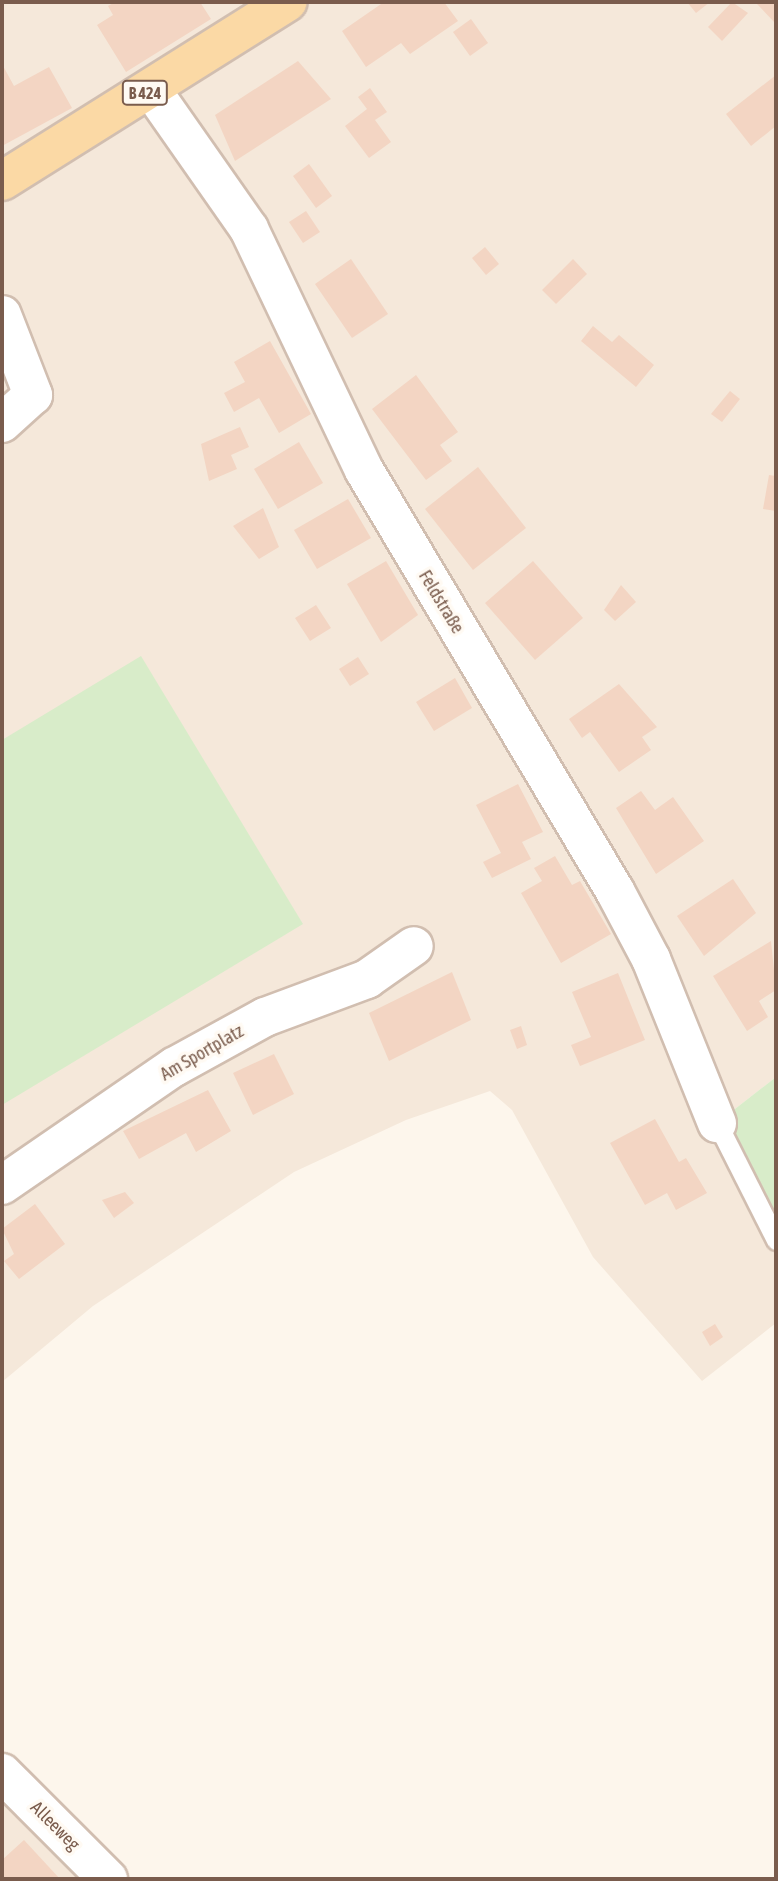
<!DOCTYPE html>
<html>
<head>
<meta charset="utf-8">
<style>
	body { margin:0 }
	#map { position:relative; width:778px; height:1881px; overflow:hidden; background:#fdf6ec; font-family:"Asap Condensed",sans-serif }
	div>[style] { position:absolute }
	.residential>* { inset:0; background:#f5e8da }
	.green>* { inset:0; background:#d8ecc9 }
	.building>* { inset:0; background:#f3d5c3 }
	.roads { filter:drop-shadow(2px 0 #d1beb0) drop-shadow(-2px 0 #d1beb0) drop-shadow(0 2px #d1beb0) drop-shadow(0 -2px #d1beb0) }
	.service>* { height:19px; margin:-9.5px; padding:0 9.5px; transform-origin:9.5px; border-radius:9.5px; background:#fff }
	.minor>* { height:38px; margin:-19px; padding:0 19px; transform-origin:19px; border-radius:19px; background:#fff }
	.primary>* { height:38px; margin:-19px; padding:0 19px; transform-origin:19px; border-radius:19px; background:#fbd9a5 }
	span { translate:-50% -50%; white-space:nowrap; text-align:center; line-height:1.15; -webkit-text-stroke:7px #fffaf3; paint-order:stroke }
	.shield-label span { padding:2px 5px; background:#fffaf3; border:2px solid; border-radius:5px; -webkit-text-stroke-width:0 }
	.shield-label { font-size:16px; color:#7a5c4d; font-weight:700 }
	.street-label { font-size:18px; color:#7a5c4d }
	.frame { position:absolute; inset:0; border:4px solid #7a5c4d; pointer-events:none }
</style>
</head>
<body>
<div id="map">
	<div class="residential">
		<div style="clip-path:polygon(2px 2px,776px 2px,776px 1077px,717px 1123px,776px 1240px,776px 1323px,702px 1381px,593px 1257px,512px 1110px,490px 1091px,406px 1120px,294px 1172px,93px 1306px,2px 1382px)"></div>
		<div style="clip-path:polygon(2px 1773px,108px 1879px,2px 1879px)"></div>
	</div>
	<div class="green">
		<div style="clip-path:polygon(141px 656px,303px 924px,2px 1105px,2px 740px)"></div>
		<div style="clip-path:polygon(776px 1077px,776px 1240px,717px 1123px)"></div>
	</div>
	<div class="building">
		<div style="clip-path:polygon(115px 2px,200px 2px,211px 19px,126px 72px,97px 25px,113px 15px,108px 6px)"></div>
		<div style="clip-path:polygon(384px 2px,444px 2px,458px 21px,410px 54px,401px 43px,366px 67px,342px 31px)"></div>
		<div style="clip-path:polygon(687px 2px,710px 2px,696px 13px)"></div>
		<div style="clip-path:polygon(732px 2px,748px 13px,722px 41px,708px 27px)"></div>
		<div style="clip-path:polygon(760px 2px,776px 2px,776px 24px,757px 4px)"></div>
		<div style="clip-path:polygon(471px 19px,488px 43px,470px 56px,453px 32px)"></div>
		<div style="clip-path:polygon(298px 61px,331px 99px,235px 161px,215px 115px)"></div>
		<div style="clip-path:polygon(2px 64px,14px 86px,49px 67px,72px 108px,2px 146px)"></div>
		<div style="clip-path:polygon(776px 75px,776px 126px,751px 146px,726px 114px)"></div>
		<div style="clip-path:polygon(370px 88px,387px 112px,375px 120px,391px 142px,369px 158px,345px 126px,367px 109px,358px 97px)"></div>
		<div style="clip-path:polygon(309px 164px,332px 196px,316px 208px,293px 176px)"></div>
		<div style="clip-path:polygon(306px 211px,320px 232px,303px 243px,289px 222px)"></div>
		<div style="clip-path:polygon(485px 247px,499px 264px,486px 275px,472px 258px)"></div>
		<div style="clip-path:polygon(351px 259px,388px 314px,352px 338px,315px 284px)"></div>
		<div style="clip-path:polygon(573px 259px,587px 274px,556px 304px,542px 290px)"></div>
		<div style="clip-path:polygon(593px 326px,612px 342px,619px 335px,654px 365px,636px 387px,581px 341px)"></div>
		<div style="clip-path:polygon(270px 341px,311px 414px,279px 433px,259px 398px,234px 412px,224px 393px,245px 382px,234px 362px)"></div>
		<div style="clip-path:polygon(416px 375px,458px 432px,440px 445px,452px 461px,426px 480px,372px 409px)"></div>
		<div style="clip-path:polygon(730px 391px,740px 399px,722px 422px,711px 414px)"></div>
		<div style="clip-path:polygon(240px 427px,249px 447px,231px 455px,237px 469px,209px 481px,201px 444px)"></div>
		<div style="clip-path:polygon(299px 442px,323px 483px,278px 509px,254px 469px)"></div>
		<div style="clip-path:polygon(478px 467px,526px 528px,473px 570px,425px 509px)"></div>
		<div style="clip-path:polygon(769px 475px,776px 476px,776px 511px,763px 509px)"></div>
		<div style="clip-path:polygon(348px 499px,371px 538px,317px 569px,294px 530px)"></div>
		<div style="clip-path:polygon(263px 508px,279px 547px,259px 559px,233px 526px)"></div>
		<div style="clip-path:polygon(386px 561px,418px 615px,381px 642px,347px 584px)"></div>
		<div style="clip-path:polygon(533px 561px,583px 618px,535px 660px,485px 603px)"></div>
		<div style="clip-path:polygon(621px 585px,636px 602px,615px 621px,604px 610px)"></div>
		<div style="clip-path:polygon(316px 605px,331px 628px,310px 641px,295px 618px)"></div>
		<div style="clip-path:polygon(358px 657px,369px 674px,350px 686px,339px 669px)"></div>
		<div style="clip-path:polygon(455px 678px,472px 708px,434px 731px,416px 702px)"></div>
		<div style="clip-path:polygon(619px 684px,657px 727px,642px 737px,651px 750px,619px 772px,590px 732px,582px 738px,569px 719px)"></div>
		<div style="clip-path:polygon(518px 784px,543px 832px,522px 842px,531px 859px,492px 878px,483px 862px,501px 853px,476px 805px)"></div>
		<div style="clip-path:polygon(641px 791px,655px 810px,673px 797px,704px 841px,656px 874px,616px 808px)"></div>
		<div style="clip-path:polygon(555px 856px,572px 885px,580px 881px,611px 934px,561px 963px,521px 893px,542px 881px,534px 868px)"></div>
		<div style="clip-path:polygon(733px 879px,756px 913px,704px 956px,677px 916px)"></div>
		<div style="clip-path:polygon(771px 941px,776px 990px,759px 1001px,768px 1017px,747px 1031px,713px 976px)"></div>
		<div style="clip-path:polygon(452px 972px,471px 1020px,389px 1061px,369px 1013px)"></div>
		<div style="clip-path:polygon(618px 973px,645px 1040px,580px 1066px,571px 1045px,591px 1037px,572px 992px)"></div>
		<div style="clip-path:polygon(521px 1026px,527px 1045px,517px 1049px,510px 1030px)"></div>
		<div style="clip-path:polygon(274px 1054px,294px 1094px,253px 1115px,233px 1073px)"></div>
		<div style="clip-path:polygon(208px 1090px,231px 1131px,196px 1152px,186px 1133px,139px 1159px,123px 1131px)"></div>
		<div style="clip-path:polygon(655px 1119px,679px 1162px,686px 1158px,707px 1193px,676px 1210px,667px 1193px,645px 1205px,610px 1143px)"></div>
		<div style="clip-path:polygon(125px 1192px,134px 1203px,114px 1218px,102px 1200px)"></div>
		<div style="clip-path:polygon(35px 1204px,65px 1244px,19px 1279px,4px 1261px,14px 1254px,2px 1229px)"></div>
		<div style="clip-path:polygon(715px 1324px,723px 1337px,710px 1346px,702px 1332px)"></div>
		<div style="clip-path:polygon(24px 1840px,60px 1879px,2px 1879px,2px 1860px)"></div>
	</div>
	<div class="roads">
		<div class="service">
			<div style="left:717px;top:1123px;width:131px;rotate:63.2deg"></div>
		</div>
		<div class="minor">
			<div style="left:151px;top:89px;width:171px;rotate:55deg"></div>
			<div style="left:249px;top:229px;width:267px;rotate:64.5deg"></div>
			<div style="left:364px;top:470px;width:490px;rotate:59.2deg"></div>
			<div style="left:615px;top:891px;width:77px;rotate:62.1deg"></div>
			<div style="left:651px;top:959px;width:177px;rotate:68.1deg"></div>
			<div style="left:2px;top:315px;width:86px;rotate:68.8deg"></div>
			<div style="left:33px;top:395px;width:42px;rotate:137.9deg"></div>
			<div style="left:2px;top:1185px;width:209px;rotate:-34.5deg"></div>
			<div style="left:174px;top:1067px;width:104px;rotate:-28.8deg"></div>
			<div style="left:265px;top:1017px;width:109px;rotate:-20.4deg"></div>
			<div style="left:367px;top:979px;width:57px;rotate:-35.1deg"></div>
			<div style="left:2px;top:1773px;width:150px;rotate:45deg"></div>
		</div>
		<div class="primary">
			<div style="left:2px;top:181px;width:337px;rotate:-32.1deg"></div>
		</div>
	</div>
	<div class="shield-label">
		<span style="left:145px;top:93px">B 424</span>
	</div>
	<div class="street-label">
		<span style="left:441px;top:602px;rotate:59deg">Feldstraße</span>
		<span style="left:202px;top:1053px;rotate:-30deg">Am Sportplatz</span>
		<span style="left:55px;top:1826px;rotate:45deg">Alleeweg</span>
	</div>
	<div class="frame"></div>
</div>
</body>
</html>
